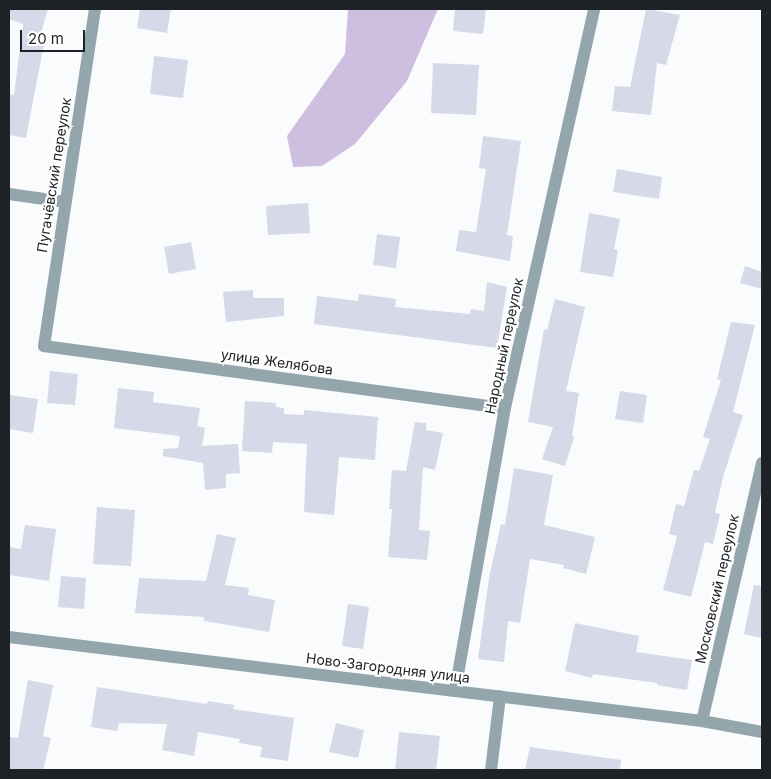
<!DOCTYPE html>
<html>
<head>
<meta charset="utf-8">
<style>
	body { margin:0 }
	#map { position:relative; width:771px; height:779px; overflow:hidden; background:#f9fbfd; font-family:Inter,sans-serif }
	div>[style] { position:absolute }
	.forest>* { inset:0; background:#cebfe0 }
	.building>* { inset:0; background:#d6d9e7 }
	.street>* { height:12px; margin:-6px; padding:0 6px; transform-origin:6px; border-radius:6px; background:#93a6ab }
	span { translate:-50% -50%; white-space:nowrap; text-align:center; line-height:1.15; -webkit-text-stroke:4.5px #fff; paint-order:stroke }
	.street-label { font-size:14px; color:#1e2226 }
	.frame { position:absolute; inset:0; border:10px solid #1e2226; pointer-events:none }
	.scale { position:absolute; left:20px; top:30px; width:65px; height:22px; box-sizing:border-box; border:2px solid #1e2226; border-top:0; padding-left:6px; font-size:15px; line-height:18px; white-space:nowrap; color:#1e2226; -webkit-text-stroke:4px #fff; paint-order:stroke }
</style>
</head>
<body>
<div id="map">
	<div class="forest">
		<div style="clip-path:polygon(348px 9px,438px 9px,407px 81px,355px 144px,322px 166px,293px 167px,287px 136px,345px 54px)"></div>
	</div>
	<div class="building">
		<div style="clip-path:polygon(9px 9px,48px 9px,38px 43px,44px 44px,26px 138px,9px 135px,9px 94px,14px 95px,23px 24px,9px 19px)"></div>
		<div style="clip-path:polygon(140px 9px,171px 9px,167px 33px,137px 28px)"></div>
		<div style="clip-path:polygon(455px 9px,486px 9px,483px 34px,453px 31px)"></div>
		<div style="clip-path:polygon(646px 9px,680px 15px,666px 65px,657px 63px,651px 115px,612px 111px,615px 86px,630px 87px)"></div>
		<div style="clip-path:polygon(154px 56px,188px 60px,183px 98px,150px 94px)"></div>
		<div style="clip-path:polygon(433px 63px,479px 65px,476px 115px,431px 113px)"></div>
		<div style="clip-path:polygon(483px 136px,521px 141px,507px 235px,513px 236px,510px 261px,456px 251px,459px 230px,476px 232px,486px 169px,479px 168px)"></div>
		<div style="clip-path:polygon(617px 169px,662px 177px,659px 199px,613px 192px)"></div>
		<div style="clip-path:polygon(308px 203px,310px 233px,268px 235px,266px 206px)"></div>
		<div style="clip-path:polygon(589px 213px,620px 219px,614px 249px,618px 250px,613px 277px,580px 272px)"></div>
		<div style="clip-path:polygon(377px 234px,400px 237px,396px 268px,373px 265px)"></div>
		<div style="clip-path:polygon(191px 242px,196px 269px,169px 274px,164px 247px)"></div>
		<div style="clip-path:polygon(745px 266px,762px 272px,762px 289px,740px 283px)"></div>
		<div style="clip-path:polygon(487px 282px,507px 287px,497px 348px,314px 324px,317px 296px,358px 301px,359px 294px,396px 299px,395px 307px,470px 314px,471px 309px,484px 311px)"></div>
		<div style="clip-path:polygon(253px 290px,253px 298px,284px 298px,284px 316px,226px 322px,223px 292px)"></div>
		<div style="clip-path:polygon(555px 299px,585px 307px,566px 391px,579px 393px,572px 436px,574px 437px,565px 466px,542px 459px,553px 427px,528px 422px,544px 329px,547px 330px)"></div>
		<div style="clip-path:polygon(731px 322px,755px 325px,733px 412px,743px 415px,723px 477px,715px 513px,720px 514px,713px 544px,705px 542px,691px 597px,663px 590px,677px 536px,669px 534px,676px 504px,684px 506px,694px 470px,699px 471px,710px 439px,703px 437px,721px 380px,717px 379px)"></div>
		<div style="clip-path:polygon(50px 371px,78px 374px,75px 405px,47px 403px)"></div>
		<div style="clip-path:polygon(118px 388px,154px 392px,153px 402px,200px 408px,197px 426px,205px 428px,202px 446px,238px 444px,240px 473px,226px 474px,226px 488px,205px 490px,203px 463px,163px 456px,163px 449px,178px 448px,180px 436px,114px 428px)"></div>
		<div style="clip-path:polygon(620px 391px,647px 395px,643px 423px,615px 419px)"></div>
		<div style="clip-path:polygon(9px 395px,38px 399px,33px 433px,9px 429px)"></div>
		<div style="clip-path:polygon(245px 401px,276px 403px,276px 407px,284px 408px,284px 414px,304px 415px,304px 410px,378px 417px,375px 460px,339px 457px,334px 515px,304px 512px,307px 444px,273px 442px,272px 453px,242px 451px)"></div>
		<div style="clip-path:polygon(415px 422px,426px 423px,426px 430px,443px 433px,435px 470px,423px 467px,419px 530px,430px 531px,427px 560px,388px 557px,392px 509px,389px 509px,392px 470px,406px 471px)"></div>
		<div style="clip-path:polygon(514px 468px,553px 475px,544px 525px,595px 537px,586px 574px,563px 568px,564px 565px,530px 559px,520px 623px,508px 621px,504px 662px,478px 659px,489px 578px,501px 524px,505px 525px)"></div>
		<div style="clip-path:polygon(97px 507px,135px 510px,131px 566px,93px 564px)"></div>
		<div style="clip-path:polygon(25px 525px,56px 529px,49px 581px,9px 575px,9px 547px,21px 549px)"></div>
		<div style="clip-path:polygon(217px 534px,236px 538px,225px 585px,249px 588px,248px 595px,275px 600px,269px 632px,204px 621px,204px 617px,135px 613px,139px 578px,206px 581px)"></div>
		<div style="clip-path:polygon(61px 576px,86px 578px,84px 609px,58px 607px)"></div>
		<div style="clip-path:polygon(754px 585px,762px 586px,762px 638px,744px 634px)"></div>
		<div style="clip-path:polygon(348px 604px,369px 607px,363px 649px,342px 646px)"></div>
		<div style="clip-path:polygon(575px 623px,639px 636px,636px 652px,692px 660px,687px 690px,657px 685px,657px 683px,593px 674px,592px 678px,565px 671px)"></div>
		<div style="clip-path:polygon(28px 680px,53px 685px,43px 736px,51px 738px,43px 770px,9px 770px,9px 737px,18px 738px)"></div>
		<div style="clip-path:polygon(97px 687px,207px 704px,208px 701px,234px 705px,233px 709px,294px 718px,288px 761px,260px 757px,262px 747px,239px 743px,240px 739px,198px 732px,194px 756px,162px 750px,167px 724px,119px 723px,117px 731px,91px 727px)"></div>
		<div style="clip-path:polygon(336px 723px,364px 730px,358px 758px,329px 752px)"></div>
		<div style="clip-path:polygon(399px 732px,440px 736px,436px 770px,395px 770px)"></div>
		<div style="clip-path:polygon(530px 747px,621px 760px,620px 770px,525px 770px)"></div>
	</div>
	<div class="street">
		<div style="left:95px;top:9px;width:341px;rotate:98.6deg"></div>
		<div style="left:44px;top:346px;width:465px;rotate:7.7deg"></div>
		<div style="left:9px;top:194px;width:57px;rotate:8.1deg"></div>
		<div style="left:9px;top:637px;width:698px;rotate:6.91deg"></div>
		<div style="left:702px;top:721px;width:61px;rotate:10.4deg"></div>
		<div style="left:455px;top:691px;width:287px;rotate:-80deg"></div>
		<div style="left:505px;top:408px;width:409px;rotate:-77.4deg"></div>
		<div style="left:702px;top:721px;width:265px;rotate:-76.9deg"></div>
		<div style="left:491px;top:770px;width:74px;rotate:-83deg"></div>
	</div>
	<div class="street-label">
		<span style="left:54px;top:175px;rotate:-81deg">Пугачёвский переулок</span>
		<span style="left:504px;top:346px;rotate:-78deg">Народный переулок</span>
		<span style="left:277px;top:362px;rotate:8deg">улица Желябова</span>
		<span style="left:717px;top:589px;rotate:-77deg">Московский переулок</span>
		<span style="left:388px;top:668px;rotate:7deg">Ново-Загородняя улица</span>
	</div>
	<div class="frame"></div>
	<div class="scale">20 m</div>
</div>
</body>
</html>
